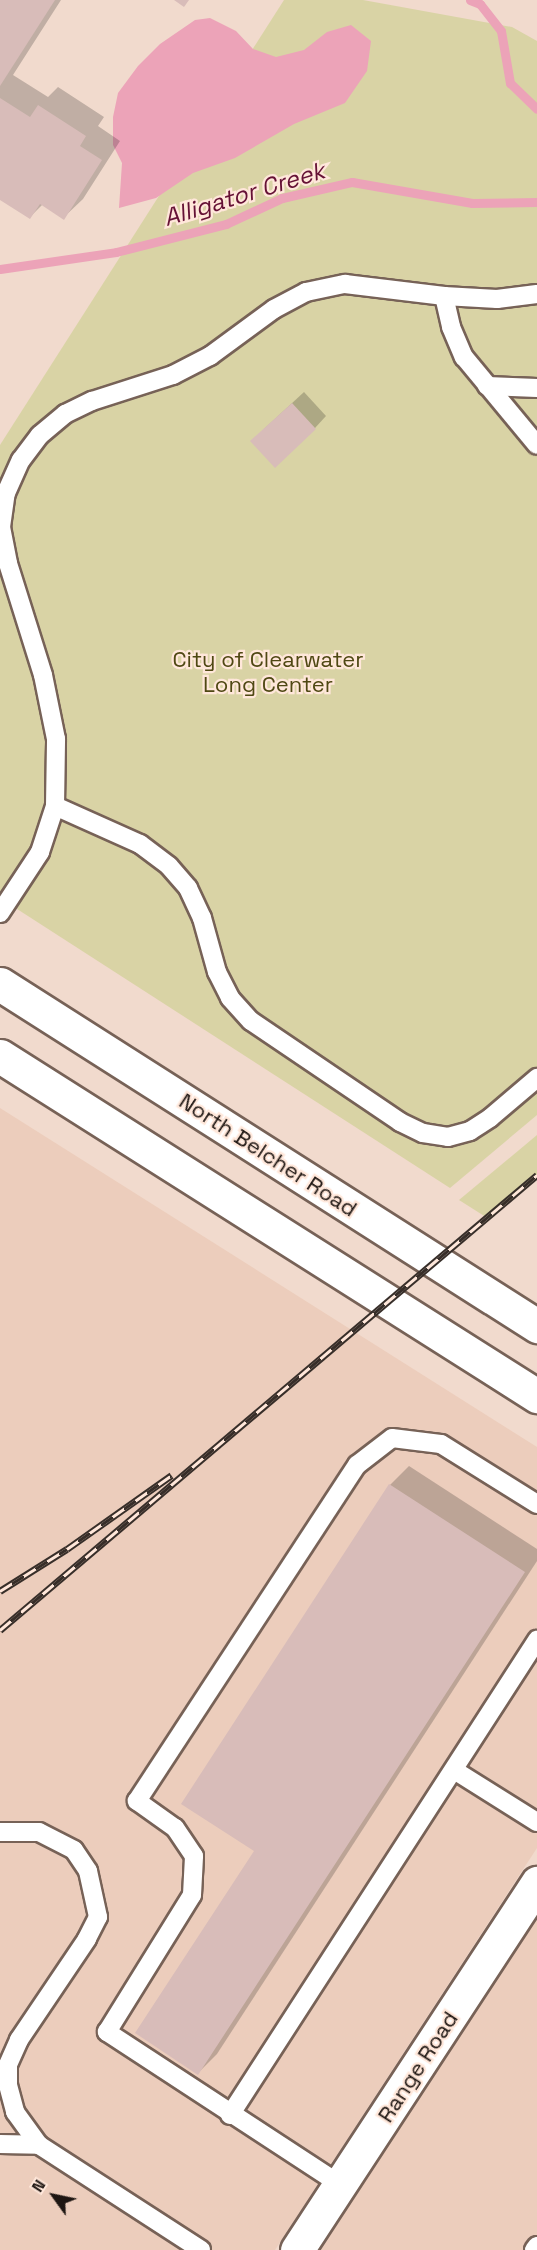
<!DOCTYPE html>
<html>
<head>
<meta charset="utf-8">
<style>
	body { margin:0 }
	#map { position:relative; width:537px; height:2250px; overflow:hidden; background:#f1dacd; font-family:"Space Grotesk",sans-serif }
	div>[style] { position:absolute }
	.built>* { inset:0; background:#eccdbc }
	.green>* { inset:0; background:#d9d3a5 }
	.water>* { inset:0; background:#eca3b8 }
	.shadow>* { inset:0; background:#0003 }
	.stream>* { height:9px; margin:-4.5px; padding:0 4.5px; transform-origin:4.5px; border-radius:4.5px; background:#eca3b8 }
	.building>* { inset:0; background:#d8bcb9 }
	.roads { filter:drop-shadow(2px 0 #776257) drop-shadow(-2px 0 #776257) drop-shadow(0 2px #776257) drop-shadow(0 -2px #776257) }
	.service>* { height:18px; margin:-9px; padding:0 9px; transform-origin:9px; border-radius:9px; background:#fff }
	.minor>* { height:33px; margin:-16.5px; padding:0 16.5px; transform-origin:16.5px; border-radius:16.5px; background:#fff }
	.secondary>* { height:33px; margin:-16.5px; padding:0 16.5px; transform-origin:16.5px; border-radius:16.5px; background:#fff }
	.rail>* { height:7px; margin-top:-3.5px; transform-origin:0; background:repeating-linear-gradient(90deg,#ffe7da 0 14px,#372e29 0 28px); box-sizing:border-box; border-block:2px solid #372e29 }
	span { translate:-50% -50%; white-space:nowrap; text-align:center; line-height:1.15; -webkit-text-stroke:4.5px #ffe7da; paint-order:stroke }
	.park-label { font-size:22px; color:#4f4813 }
	.street-label { font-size:22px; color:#1e1612 }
	.water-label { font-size:24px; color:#651135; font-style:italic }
	.north { position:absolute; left:24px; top:2166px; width:60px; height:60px; -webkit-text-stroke:4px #ffe7da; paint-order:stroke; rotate:303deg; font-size:16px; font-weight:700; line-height:24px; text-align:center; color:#1e1612 }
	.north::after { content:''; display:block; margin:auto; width:21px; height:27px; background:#1e1612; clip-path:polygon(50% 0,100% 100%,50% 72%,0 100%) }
</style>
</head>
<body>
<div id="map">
	<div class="built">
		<div style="clip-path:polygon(0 1108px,537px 1447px,537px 1848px,275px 2250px,0 2250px)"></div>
		<div style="clip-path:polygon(537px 1915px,537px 2250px,319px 2250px,356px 2195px)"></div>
	</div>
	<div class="green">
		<div style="clip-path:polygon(284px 0,363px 0,512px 27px,537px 41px,537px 1115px,450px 1188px,0 898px,0 445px)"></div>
		<div style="clip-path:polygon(537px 1135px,537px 1177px,489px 1219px,459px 1200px)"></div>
	</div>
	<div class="water">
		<div style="clip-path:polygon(210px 18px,236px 31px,253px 49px,276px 57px,304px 50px,327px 32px,351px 25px,371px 41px,367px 71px,345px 103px,294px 124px,235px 158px,193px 173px,156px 198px,119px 208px,122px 163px,113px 145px,113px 117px,118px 93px,138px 66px,160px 44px,195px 20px)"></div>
	</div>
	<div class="shadow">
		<div style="clip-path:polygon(0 0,61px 0,13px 75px,48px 97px,58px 87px,104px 117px,98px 126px,120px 141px,83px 199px,63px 218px,43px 204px,30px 217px,0 198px)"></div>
		<div style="clip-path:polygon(304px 392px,326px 416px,315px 428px,264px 429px)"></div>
		<div style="clip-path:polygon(409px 1466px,537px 1549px,537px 1561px,217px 2054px,198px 2073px,256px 1851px,390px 1485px)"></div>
	</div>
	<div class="stream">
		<div style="left:470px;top:0;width:11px;rotate:22deg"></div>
		<div style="left:480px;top:4px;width:34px;rotate:52deg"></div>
		<div style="left:501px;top:31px;width:53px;rotate:80.2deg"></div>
		<div style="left:510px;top:83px;width:37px;rotate:44deg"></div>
		<div style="left:0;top:269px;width:117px;rotate:-8.3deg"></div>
		<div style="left:116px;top:252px;width:114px;rotate:-14.3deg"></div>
		<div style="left:226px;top:224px;width:62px;rotate:-24.9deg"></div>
		<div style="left:282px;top:198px;width:72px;rotate:-12.9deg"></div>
		<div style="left:352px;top:182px;width:122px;rotate:9.9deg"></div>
		<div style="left:472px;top:203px;width:65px;rotate:-0.9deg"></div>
	</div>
	<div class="building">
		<div style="clip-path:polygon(0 0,55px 0,0 86px)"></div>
		<div style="clip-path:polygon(174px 0,189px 0,184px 7px)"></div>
		<div style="clip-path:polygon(0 98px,30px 117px,38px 105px,86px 136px,80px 146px,102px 160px,64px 220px,40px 204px,30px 219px,0 200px)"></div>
		<div style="clip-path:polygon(292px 403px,316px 429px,275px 468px,250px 441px)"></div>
		<div style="clip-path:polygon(389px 1484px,525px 1572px,198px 2075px,135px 2033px,254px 1851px,181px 1804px)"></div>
	</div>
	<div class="roads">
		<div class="service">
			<div style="left:444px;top:296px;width:53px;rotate:3.2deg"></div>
			<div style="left:497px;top:299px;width:40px;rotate:-7.1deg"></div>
			<div style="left:487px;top:386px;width:50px;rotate:2.3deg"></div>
			<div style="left:55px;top:806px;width:93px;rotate:24.1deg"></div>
			<div style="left:140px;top:844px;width:36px;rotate:37deg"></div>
			<div style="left:169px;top:866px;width:29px;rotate:49deg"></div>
			<div style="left:188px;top:888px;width:33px;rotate:65deg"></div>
			<div style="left:202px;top:918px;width:56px;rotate:74.5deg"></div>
			<div style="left:217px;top:972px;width:29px;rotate:63deg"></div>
			<div style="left:230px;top:998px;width:31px;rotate:48deg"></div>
			<div style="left:251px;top:1021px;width:180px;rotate:34.1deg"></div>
			<div style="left:400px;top:1122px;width:25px;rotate:26deg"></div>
			<div style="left:423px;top:1133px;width:25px;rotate:9deg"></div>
			<div style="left:448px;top:1137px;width:23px;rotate:-15deg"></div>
			<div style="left:470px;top:1131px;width:24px;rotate:-33deg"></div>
			<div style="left:490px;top:1118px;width:62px;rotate:-40.4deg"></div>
			<div style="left:0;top:913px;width:73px;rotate:-56.7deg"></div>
			<div style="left:40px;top:852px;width:48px;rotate:-71.9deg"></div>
			<div style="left:55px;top:806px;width:67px;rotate:-89.1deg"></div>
			<div style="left:56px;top:739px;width:65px;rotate:-101.5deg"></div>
			<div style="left:43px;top:675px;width:117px;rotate:-107.4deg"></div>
			<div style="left:8px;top:563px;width:37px;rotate:-101deg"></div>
			<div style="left:1px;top:527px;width:34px;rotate:-82deg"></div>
			<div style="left:6px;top:493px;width:36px;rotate:-66deg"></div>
			<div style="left:21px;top:460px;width:31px;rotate:-53deg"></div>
			<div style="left:40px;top:435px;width:33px;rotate:-40deg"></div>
			<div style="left:65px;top:414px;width:30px;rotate:-26deg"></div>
			<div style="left:92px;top:401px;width:85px;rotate:-17.8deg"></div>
			<div style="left:173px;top:375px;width:42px;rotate:-27.2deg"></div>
			<div style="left:210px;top:356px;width:79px;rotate:-36.3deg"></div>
			<div style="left:274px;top:309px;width:36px;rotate:-28deg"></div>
			<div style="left:306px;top:292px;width:40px;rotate:-12deg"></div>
			<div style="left:345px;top:284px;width:100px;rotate:6.9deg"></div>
			<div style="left:444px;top:296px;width:32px;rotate:77deg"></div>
			<div style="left:451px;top:327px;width:33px;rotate:67deg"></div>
			<div style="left:464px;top:357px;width:114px;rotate:50.3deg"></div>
			<div style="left:454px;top:1770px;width:98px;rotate:32.1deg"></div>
			<div style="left:0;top:1832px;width:39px"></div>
			<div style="left:39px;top:1832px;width:39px;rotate:27deg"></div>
			<div style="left:74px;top:1850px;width:25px;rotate:56deg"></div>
			<div style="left:88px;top:1871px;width:47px;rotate:77.7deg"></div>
			<div style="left:98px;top:1917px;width:25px;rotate:117deg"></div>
			<div style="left:87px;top:1939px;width:122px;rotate:124deg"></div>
			<div style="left:19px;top:2040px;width:27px;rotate:114deg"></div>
			<div style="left:8px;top:2065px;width:20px;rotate:90deg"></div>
			<div style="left:8px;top:2085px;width:28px;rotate:75deg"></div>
			<div style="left:15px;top:2112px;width:41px;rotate:54deg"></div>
			<div style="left:230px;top:2115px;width:566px;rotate:-57.12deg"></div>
			<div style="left:0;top:2144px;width:39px;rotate:1deg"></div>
			<div style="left:39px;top:2145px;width:193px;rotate:32.9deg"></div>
			<div style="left:341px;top:2185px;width:280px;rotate:-146.8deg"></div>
			<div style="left:107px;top:2032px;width:161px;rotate:-58.2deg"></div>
			<div style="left:192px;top:1895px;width:39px;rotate:-87deg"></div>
			<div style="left:194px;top:1856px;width:34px;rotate:-124deg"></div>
			<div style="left:175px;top:1828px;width:47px;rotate:-144.6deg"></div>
			<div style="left:137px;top:1801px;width:402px;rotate:-56.8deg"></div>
			<div style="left:357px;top:1465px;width:44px;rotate:-37.6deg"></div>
			<div style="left:392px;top:1438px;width:49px;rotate:7deg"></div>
			<div style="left:441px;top:1444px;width:113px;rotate:32deg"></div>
			<div style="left:534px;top:2250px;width:5px;rotate:-53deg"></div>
		</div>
		<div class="minor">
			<div style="left:297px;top:2250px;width:439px;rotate:-56.8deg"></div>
		</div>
		<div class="secondary">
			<div style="left:0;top:984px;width:637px;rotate:32.49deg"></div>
			<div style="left:0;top:1056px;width:636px;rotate:32.34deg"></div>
		</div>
	</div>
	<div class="rail">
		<div style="left:0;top:1591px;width:79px;rotate:-32.1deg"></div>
		<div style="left:67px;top:1549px;width:128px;rotate:-35.2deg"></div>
		<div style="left:0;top:1630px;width:704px;rotate:-40.27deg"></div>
	</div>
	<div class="park-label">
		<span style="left:268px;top:672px">City of Clearwater<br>Long Center</span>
	</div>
	<div class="street-label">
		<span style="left:268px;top:1155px;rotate:33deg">North Belcher Road</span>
		<span style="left:418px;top:2067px;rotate:-57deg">Range Road</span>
	</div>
	<div class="water-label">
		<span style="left:244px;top:194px;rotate:-17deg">Alligator Creek</span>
	</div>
	<div class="north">N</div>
</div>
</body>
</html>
